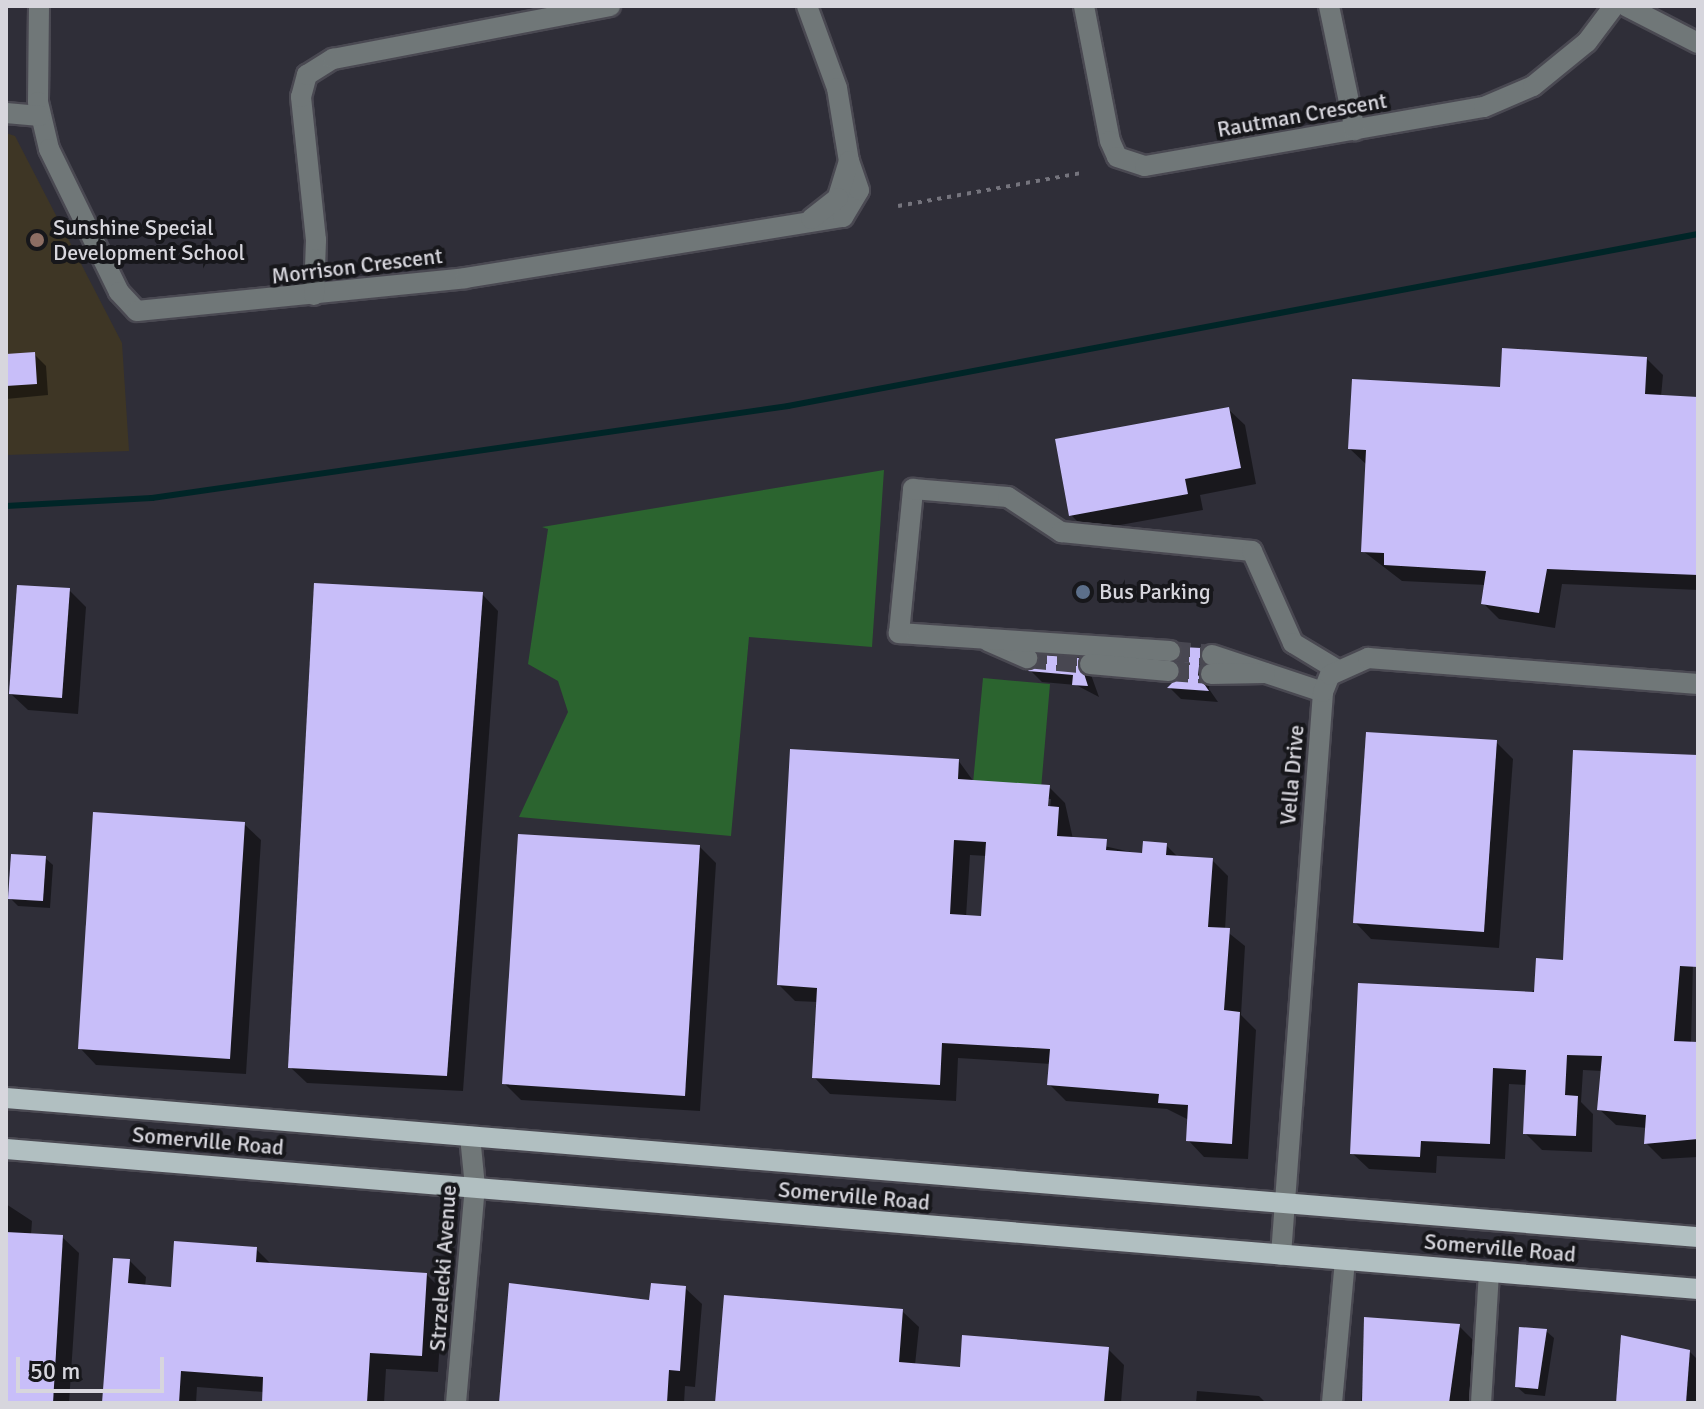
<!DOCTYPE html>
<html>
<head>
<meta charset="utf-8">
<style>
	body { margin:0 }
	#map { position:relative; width:1704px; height:1409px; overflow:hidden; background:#2f2e38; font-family:Signika,sans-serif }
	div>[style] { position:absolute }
	.education>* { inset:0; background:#3e3625 }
	.green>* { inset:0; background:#2b642f }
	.shadow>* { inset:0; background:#0007 }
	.stream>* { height:6px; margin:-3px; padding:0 3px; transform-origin:3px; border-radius:3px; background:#002527 }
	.building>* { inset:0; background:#c8bef9 }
	.minor-tunnel>* { height:20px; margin-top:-10px; transform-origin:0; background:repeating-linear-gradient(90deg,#484751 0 20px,transparent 0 30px) }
	.path>* { height:4px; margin-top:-2px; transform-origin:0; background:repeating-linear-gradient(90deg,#75747d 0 4px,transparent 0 10px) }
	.roads { filter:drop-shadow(2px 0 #4a4952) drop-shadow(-2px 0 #4a4952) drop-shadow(0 2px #4a4952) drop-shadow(0 -2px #4a4952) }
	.minor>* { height:20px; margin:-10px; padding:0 10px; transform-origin:10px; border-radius:10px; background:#707778 }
	.major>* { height:20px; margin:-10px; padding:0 10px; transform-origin:10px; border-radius:10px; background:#b1bfc1 }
	.dots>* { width:22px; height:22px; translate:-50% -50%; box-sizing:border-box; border:4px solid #17171b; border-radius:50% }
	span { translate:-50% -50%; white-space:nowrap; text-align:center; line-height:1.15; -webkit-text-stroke:8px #17171b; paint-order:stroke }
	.street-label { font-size:22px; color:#d7d6dd }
	.poi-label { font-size:22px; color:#d7d6dd }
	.left { translate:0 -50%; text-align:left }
	.frame { position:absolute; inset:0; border:8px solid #d7d6dd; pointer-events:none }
	.scale { position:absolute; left:16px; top:1357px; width:148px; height:36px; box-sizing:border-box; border:4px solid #d7d6dd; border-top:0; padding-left:10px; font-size:24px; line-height:28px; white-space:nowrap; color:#d7d6dd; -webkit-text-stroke:6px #17171b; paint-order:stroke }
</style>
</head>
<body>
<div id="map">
	<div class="education">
		<div style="clip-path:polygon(6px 133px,15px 136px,122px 343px,129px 451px,6px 455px)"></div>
	</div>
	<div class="green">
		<div style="clip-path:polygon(884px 470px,872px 647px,749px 637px,731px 836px,519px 817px,568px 712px,558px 681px,528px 664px,548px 529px,542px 527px)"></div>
		<div style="clip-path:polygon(983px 678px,1050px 684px,1041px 789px,973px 783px)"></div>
	</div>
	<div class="shadow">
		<div style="clip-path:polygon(34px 354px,46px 366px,48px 395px,6px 399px,6px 356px)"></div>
		<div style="clip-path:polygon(1647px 359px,1663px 375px,1661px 397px,1698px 399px,1698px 590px,1562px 584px,1555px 628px,1499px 619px,1483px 603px,1486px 585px,1402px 581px,1363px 551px,1368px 466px,1350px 449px,1502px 389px)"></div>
		<div style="clip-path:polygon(1228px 409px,1245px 425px,1256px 484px,1200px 495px,1203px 510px,1087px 531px,1071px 515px)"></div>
		<div style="clip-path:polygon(69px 590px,86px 607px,78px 714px,28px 710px,11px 694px)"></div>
		<div style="clip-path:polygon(482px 594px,498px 611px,463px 1091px,307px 1083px,290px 1067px)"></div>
		<div style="clip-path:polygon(1200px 650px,1212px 662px,1209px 689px,1218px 702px,1181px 699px,1170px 688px)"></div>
		<div style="clip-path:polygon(1041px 657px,1090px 672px,1099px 697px,1076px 685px,1042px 682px,1031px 671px)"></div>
		<div style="clip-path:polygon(1496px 742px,1513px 759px,1499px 948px,1371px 939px,1355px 922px)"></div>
		<div style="clip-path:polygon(1698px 757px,1691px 1044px,1698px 1044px,1698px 1157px,1662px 1159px,1646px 1143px,1647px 1128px,1616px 1125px,1599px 1109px,1602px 1071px,1583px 1070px,1581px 1102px,1593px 1114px,1592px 1152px,1542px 1150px,1525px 1133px,1528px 1085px,1509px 1084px,1505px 1159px,1437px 1156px,1436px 1173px,1369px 1169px,1352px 1153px,1565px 962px)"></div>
		<div style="clip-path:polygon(evenodd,958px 760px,974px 782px,1049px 787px,1065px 803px,1073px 839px,1144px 855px,1166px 845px,1179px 858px,1212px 860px,1228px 876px,1225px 930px,1245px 946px,1241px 1015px,1256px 1030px,1248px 1159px,1204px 1157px,1188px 1140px,1189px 1120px,1167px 1109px,1066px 1101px,1050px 1085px,1051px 1064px,958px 1058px,956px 1101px,830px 1094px,814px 1077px,818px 1002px,795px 1001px,779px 985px,958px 760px,1047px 799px,1051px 799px,1049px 817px,1047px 799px,958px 760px,970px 855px,987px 856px,983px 918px,966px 917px,970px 855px)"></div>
		<div style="clip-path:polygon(244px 824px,261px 840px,246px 1074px,96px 1065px,80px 1048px)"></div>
		<div style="clip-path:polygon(700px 847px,716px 863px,700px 1111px,521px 1100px,504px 1083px)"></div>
		<div style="clip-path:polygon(45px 858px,53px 865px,50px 908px,18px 906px,10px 898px)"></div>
		<div style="clip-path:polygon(6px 1204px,32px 1221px,31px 1235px,62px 1237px,79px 1253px,69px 1403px,6px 1403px)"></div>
		<div style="clip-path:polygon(256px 1249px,272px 1265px,426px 1274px,443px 1291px,438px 1372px,386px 1369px,384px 1403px,264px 1403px,264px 1392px,197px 1387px,196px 1403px,104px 1403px,130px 1261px,146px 1277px,145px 1287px,172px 1289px)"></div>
		<div style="clip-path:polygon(685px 1288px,702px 1304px,695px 1387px,685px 1386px,684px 1403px,501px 1403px,651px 1302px)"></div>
		<div style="clip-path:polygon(902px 1311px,919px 1327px,915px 1365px,962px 1369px,1108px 1349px,1124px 1365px,1121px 1403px,717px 1403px)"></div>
		<div style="clip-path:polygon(1366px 1319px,1459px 1326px,1475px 1342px,1469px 1403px,1361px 1403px)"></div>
		<div style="clip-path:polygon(1546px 1331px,1554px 1338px,1545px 1396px,1525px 1394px,1517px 1387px)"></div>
		<div style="clip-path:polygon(1689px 1351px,1698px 1360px,1698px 1403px,1618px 1403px)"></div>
		<div style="clip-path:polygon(1197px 1391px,1259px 1396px,1266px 1403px,1196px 1403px)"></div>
	</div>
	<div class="stream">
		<div style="left:6px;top:506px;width:146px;rotate:-3.1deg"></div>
		<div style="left:152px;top:498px;width:643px;rotate:-8.23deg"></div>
		<div style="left:788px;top:406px;width:926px;rotate:-10.7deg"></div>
	</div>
	<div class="building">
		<div style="clip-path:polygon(1502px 348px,1647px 357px,1645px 394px,1698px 397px,1698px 575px,1547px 569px,1539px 613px,1481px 604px,1486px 571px,1384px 565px,1384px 553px,1361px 552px,1366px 450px,1348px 449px,1352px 379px,1500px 387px)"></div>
		<div style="clip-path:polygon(35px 352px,37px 384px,6px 386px,6px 354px)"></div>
		<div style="clip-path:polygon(1229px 407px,1241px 468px,1185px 479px,1188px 494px,1069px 516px,1055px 439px)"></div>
		<div style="clip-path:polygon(314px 583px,483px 592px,447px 1076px,288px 1068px)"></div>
		<div style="clip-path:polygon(17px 585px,70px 588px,62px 698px,9px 694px)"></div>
		<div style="clip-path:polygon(1182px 647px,1201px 648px,1198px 675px,1209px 691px,1167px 688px,1182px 673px)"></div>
		<div style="clip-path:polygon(1040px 655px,1079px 658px,1088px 686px,1072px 685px,1073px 675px,1028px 671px)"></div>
		<div style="clip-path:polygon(1366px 732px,1497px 740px,1484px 932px,1353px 923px)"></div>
		<div style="clip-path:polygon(evenodd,790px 749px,959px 759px,958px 779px,1050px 785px,1048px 806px,1059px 807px,1057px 836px,1107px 839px,1106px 850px,1142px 853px,1143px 841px,1167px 843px,1166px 855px,1213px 858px,1208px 927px,1230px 928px,1224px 1010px,1240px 1012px,1232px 1144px,1186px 1141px,1188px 1105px,1158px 1103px,1159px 1094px,1047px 1085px,1050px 1049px,942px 1043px,940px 1085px,812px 1078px,817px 988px,777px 985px,790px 749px,954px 840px,986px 842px,981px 916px,950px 914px,954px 840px)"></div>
		<div style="clip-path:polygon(1573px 750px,1698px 755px,1698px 967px,1680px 966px,1674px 1041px,1698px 1042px,1698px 1139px,1644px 1144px,1646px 1115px,1597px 1110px,1602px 1056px,1567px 1055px,1565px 1095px,1578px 1096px,1576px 1136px,1523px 1134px,1526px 1070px,1493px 1068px,1490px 1144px,1421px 1141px,1420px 1157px,1350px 1154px,1358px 983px,1534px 992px,1536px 958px,1563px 960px)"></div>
		<div style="clip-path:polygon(93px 812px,245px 822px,230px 1059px,78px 1049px)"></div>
		<div style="clip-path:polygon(518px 834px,700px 845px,685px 1096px,502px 1084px)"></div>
		<div style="clip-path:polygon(11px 854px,46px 856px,43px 901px,8px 899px)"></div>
		<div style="clip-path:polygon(6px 1232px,63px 1235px,53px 1403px,6px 1403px)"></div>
		<div style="clip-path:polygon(174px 1241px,257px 1247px,256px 1262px,427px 1273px,422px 1356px,370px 1353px,367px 1403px,262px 1403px,263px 1377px,181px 1371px,179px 1403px,102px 1403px,113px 1258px,130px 1259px,128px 1283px,171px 1287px)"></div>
		<div style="clip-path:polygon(509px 1283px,649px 1300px,651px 1283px,686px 1286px,680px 1371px,669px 1370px,667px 1403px,499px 1403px)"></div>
		<div style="clip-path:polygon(724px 1295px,903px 1309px,899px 1362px,960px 1367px,962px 1335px,1109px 1347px,1104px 1403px,715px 1403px)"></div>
		<div style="clip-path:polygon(1364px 1317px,1460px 1324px,1449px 1403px,1362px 1403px)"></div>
		<div style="clip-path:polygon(1519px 1327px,1547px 1329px,1538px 1389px,1515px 1387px)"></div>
		<div style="clip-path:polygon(1621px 1335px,1690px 1350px,1686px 1403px,1616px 1403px)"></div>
	</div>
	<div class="minor-tunnel">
		<div style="left:1170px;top:651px;width:42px;rotate:5.4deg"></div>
		<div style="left:1027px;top:658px;width:63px;rotate:5.4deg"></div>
		<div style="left:1169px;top:671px;width:42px;rotate:4.1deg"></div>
	</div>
	<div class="path">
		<div style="left:898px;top:206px;width:187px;rotate:-10.2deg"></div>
	</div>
	<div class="roads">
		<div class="minor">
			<div style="left:39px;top:6px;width:96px;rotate:90.6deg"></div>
			<div style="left:38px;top:102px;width:48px;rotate:76.8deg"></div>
			<div style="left:49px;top:149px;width:159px;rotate:63.9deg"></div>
			<div style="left:119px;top:292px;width:26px;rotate:47deg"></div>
			<div style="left:137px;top:311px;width:330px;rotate:-5.7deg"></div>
			<div style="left:465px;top:278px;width:383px;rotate:-9.2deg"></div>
			<div style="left:843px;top:217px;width:31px;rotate:-59deg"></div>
			<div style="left:859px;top:190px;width:31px;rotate:-109deg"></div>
			<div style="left:807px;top:6px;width:87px;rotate:69.9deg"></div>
			<div style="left:837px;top:88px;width:74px;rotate:80.7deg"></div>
			<div style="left:849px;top:161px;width:39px;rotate:107deg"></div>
			<div style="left:838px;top:198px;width:34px;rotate:142deg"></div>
			<div style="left:1084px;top:6px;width:137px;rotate:79.1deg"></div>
			<div style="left:1110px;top:141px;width:17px;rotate:66deg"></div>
			<div style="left:1117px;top:157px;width:29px;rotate:18deg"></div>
			<div style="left:1145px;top:166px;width:344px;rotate:-9.9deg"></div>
			<div style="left:1484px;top:107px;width:53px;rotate:-23.2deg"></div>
			<div style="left:1533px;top:86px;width:70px;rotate:-39.2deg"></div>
			<div style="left:1587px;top:42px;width:45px;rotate:-53.1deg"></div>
			<div style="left:1329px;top:6px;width:127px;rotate:78.2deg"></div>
			<div style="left:1626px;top:6px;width:81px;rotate:27.2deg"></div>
			<div style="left:6px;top:113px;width:34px;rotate:5deg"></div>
			<div style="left:314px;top:295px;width:55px;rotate:-87.9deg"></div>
			<div style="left:316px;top:240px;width:144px;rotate:-96deg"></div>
			<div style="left:301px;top:97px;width:23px;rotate:-75deg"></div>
			<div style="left:307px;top:75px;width:31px;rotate:-32deg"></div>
			<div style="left:333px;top:59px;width:282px;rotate:-10.8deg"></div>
			<div style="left:988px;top:641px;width:43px;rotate:23.6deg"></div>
			<div style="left:1170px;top:651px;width:272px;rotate:-176.2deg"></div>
			<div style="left:899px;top:633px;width:145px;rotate:-84.4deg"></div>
			<div style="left:913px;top:489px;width:95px;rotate:4.8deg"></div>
			<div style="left:1008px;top:497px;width:64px;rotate:33.4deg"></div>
			<div style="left:1061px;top:532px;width:192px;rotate:5.7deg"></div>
			<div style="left:1252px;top:551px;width:101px;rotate:66deg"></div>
			<div style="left:1293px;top:643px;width:50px;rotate:31.2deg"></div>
			<div style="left:1212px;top:655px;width:117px;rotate:18.4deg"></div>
			<div style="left:1090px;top:664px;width:79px;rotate:5.1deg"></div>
			<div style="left:1211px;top:674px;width:54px;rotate:-1.1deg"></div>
			<div style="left:1281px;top:1255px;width:565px;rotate:-85.73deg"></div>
			<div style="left:1323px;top:692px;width:18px;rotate:-68deg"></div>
			<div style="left:1330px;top:675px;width:42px;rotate:-24.1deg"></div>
			<div style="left:1368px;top:658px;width:331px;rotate:4.5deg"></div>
			<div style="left:456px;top:1403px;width:217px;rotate:-85deg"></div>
			<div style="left:475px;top:1187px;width:51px;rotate:-95.6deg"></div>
			<div style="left:1332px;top:1403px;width:144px;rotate:-84.8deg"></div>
			<div style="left:1481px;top:1403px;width:132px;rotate:-86.5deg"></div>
		</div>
		<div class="major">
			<div style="left:6px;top:1098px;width:1698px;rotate:4.7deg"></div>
			<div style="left:6px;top:1149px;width:1698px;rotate:4.73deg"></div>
		</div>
	</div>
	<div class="dots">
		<div style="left:37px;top:240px;background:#8d6e63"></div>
		<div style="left:1083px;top:592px;background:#5c6f8a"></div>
	</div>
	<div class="street-label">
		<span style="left:1302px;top:115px;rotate:-10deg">Rautman Crescent</span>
		<span style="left:357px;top:266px;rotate:-7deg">Morrison Crescent</span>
		<span style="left:1292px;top:775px;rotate:-85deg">Vella Drive</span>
		<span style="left:208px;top:1141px;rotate:5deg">Somerville Road</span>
		<span style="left:854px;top:1196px;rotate:5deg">Somerville Road</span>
		<span style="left:1500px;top:1248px;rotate:5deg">Somerville Road</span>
		<span style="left:443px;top:1268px;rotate:-86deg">Strzelecki Avenue</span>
	</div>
	<div class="poi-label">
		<span class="left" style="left:53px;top:240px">Sunshine Special<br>Development School</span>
		<span class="left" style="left:1099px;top:592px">Bus Parking</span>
	</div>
	<div class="frame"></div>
	<div class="scale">50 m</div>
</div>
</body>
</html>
